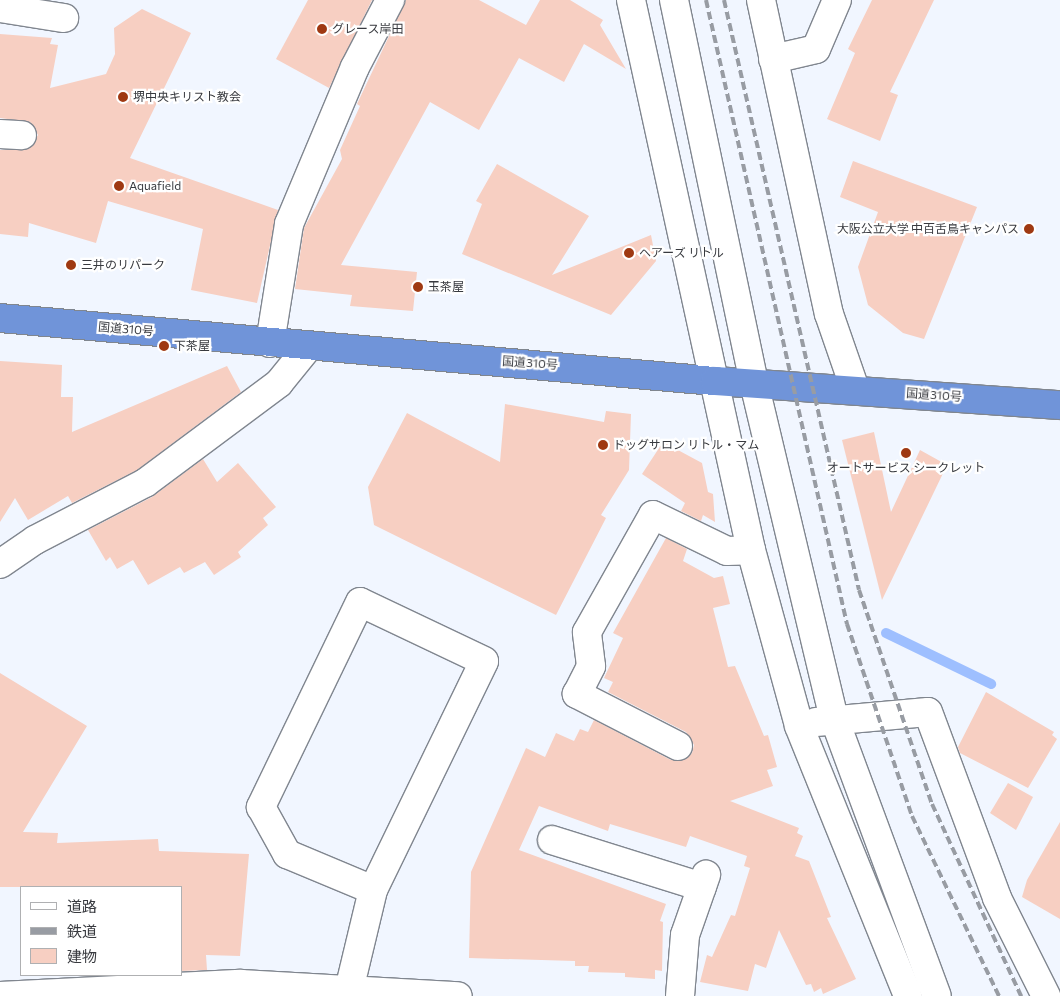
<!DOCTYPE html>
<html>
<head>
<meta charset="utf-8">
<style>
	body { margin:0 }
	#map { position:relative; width:1060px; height:996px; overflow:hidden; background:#f1f6ff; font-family:Commissioner,"Noto Sans JP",sans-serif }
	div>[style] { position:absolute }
	.stream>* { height:10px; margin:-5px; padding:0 5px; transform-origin:5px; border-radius:5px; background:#9ebfff }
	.building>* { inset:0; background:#f7cfc2 }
	.roads { filter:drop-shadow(1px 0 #80868f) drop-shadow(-1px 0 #80868f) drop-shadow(0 1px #80868f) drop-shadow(0 -1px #80868f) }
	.minor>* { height:28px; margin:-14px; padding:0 14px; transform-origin:14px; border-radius:14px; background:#fff }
	.highway>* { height:28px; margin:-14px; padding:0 14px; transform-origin:14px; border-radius:14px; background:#7094d9 }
	.rail>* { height:4px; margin-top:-2px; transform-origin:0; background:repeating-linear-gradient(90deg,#989ca3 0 8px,transparent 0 12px) }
	.dots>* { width:14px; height:14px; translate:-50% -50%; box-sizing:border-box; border:2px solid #fff; border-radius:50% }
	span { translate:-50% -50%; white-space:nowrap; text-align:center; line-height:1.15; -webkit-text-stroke:4.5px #fff; paint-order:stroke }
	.poi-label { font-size:12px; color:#383a3f }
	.left { translate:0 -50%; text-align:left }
	.right { translate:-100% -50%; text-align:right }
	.street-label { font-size:12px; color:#383a3f }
	.legend { position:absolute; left:20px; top:886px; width:162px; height:90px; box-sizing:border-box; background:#fff; border:1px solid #afb0b2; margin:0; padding:6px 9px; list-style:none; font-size:15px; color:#383a3f }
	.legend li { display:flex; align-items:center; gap:10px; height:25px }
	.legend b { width:25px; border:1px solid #afb0b2 }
</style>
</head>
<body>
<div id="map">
	<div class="stream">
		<div style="left:886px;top:633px;width:117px;rotate:25.9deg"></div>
	</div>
	<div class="building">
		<div style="clip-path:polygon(308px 0,372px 0,329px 88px,276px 59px)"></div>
		<div style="clip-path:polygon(406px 0,479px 0,526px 25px,540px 0,570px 0,603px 20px,600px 25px,626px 69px,584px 44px,564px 82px,519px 58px,479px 130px,430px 102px,341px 265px,417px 272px,413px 311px,350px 306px,352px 295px,295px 289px,304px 228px,342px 159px,340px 150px,360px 106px,357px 104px)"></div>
		<div style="clip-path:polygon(872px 0,934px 0,890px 92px,898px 95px,880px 141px,827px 119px,855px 53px,848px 49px)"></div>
		<div style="clip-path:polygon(142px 9px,191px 33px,130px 158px,278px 210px,257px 303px,191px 290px,203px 229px,108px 201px,96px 243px,29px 223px,28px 237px,0 234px,0 150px,29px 149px,38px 135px,30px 122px,0 118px,0 34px,52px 38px,50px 44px,58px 45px,50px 88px,106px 74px,115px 54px,114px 28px)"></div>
		<div style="clip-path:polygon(853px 161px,977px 207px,924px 339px,903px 333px,868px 305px,858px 267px,878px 212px,840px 197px)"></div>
		<div style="clip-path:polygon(497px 164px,589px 216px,552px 275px,651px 235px,656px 261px,611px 315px,462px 254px,482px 204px,476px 201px)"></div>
		<div style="clip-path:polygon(0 361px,62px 365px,61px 397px,73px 397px,72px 432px,227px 366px,241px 392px,137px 470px,72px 503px,68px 496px,28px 520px,15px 498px,0 522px)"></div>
		<div style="clip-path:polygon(505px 404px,604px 422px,606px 411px,631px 414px,629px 470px,601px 515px,606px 518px,556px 615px,374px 525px,368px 487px,407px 413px,500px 462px)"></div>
		<div style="clip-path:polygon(874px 432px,891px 512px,920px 450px,947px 465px,882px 600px,842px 440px)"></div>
		<div style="clip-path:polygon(663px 442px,702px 463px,708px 492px,713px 494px,715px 522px,703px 515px,701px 521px,681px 511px,685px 503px,642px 474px)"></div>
		<div style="clip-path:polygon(203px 459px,217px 482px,238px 463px,276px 507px,263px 518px,268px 525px,238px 552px,241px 557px,214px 575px,205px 562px,184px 573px,180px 567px,148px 585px,133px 560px,117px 569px,110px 557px,106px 561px,88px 530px,152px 497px)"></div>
		<div style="clip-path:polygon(666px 538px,687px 549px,683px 561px,714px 578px,723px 576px,730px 604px,713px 608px,728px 667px,735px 666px,764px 736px,768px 735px,777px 767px,767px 770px,773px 786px,730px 801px,799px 828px,797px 833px,803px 836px,795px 856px,809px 861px,831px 917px,827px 918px,856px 979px,823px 994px,821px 988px,814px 992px,811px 984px,806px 985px,779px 930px,766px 968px,755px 964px,748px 991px,700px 982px,707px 955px,712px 957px,731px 915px,735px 916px,750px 868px,744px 866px,747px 856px,690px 836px,686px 847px,610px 824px,608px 831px,539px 806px,519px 850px,666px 904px,660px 921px,663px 922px,662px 971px,655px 970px,655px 979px,625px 977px,625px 973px,588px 972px,589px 966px,575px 966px,575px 961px,469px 958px,471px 872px,526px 748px,545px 757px,556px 733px,574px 741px,580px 729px,588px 732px,594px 720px,671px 760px,686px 759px,692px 753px,694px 745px,686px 732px,608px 692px,613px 682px,604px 678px,623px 638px,613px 633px)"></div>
		<div style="clip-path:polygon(0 673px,87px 726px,23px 832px,58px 833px,57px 843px,158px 839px,159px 851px,249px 854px,240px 956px,206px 955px,207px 970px,181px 971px,181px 887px,0 887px)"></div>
		<div style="clip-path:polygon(986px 692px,1054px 732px,1052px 735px,1057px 739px,1028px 788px,960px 753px,958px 747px)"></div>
		<div style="clip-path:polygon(1008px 783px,1033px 797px,1016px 830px,990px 813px)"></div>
		<div style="clip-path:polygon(1060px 822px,1060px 919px,1022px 897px,1027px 880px)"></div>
	</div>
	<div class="roads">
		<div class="minor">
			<div style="left:631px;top:0;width:563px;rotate:77.69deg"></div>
			<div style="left:751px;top:550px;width:182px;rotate:74.7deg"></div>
			<div style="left:799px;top:726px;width:291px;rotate:68deg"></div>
			<div style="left:674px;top:0;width:391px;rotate:78.2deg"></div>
			<div style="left:754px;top:383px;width:344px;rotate:76.6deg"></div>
			<div style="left:834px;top:718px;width:296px;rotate:69.7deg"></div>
			<div style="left:761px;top:0;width:321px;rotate:77.8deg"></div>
			<div style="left:829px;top:314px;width:79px;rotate:70.9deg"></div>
			<div style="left:0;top:8px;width:65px;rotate:8.9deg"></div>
			<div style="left:773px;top:59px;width:44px;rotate:-13.1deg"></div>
			<div style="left:816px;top:49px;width:53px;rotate:-66.8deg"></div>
			<div style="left:0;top:134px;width:22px;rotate:3deg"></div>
			<div style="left:270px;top:343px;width:121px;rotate:-80.9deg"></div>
			<div style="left:289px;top:224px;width:170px;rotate:-67.2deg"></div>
			<div style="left:355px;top:67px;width:76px;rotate:-62.4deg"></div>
			<div style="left:0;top:564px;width:42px;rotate:-34.4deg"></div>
			<div style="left:35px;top:540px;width:124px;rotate:-27.4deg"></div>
			<div style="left:145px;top:483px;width:167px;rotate:-36.7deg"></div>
			<div style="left:279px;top:383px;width:48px;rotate:-51deg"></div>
			<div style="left:816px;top:722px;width:112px;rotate:-5.1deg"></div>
			<div style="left:928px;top:712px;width:198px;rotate:69.6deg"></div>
			<div style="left:997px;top:898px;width:110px;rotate:63.4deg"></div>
			<div style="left:678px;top:746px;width:114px;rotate:-152.8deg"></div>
			<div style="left:577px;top:694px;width:31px;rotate:-63deg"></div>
			<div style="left:591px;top:666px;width:34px;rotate:-97deg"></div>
			<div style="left:587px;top:632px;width:134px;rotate:-60.6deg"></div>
			<div style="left:653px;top:515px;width:82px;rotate:25.9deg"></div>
			<div style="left:727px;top:551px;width:24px;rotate:-2deg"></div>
			<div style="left:552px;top:840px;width:157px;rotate:17.4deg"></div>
			<div style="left:349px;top:990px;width:103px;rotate:-76.5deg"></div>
			<div style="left:373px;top:890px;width:254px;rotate:-64.1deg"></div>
			<div style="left:484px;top:661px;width:137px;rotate:-154.6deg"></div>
			<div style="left:360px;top:602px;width:228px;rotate:115.8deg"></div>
			<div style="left:261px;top:807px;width:54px;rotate:61deg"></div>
			<div style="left:287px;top:854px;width:93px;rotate:22.7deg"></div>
			<div style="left:0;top:996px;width:241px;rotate:-2.9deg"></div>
			<div style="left:241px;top:984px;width:217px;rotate:3.2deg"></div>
			<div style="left:680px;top:996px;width:61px;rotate:-85.3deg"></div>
			<div style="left:685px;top:935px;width:64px;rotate:-70.7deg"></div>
		</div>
		<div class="highway">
			<div style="left:0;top:318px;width:718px;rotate:5.04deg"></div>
			<div style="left:715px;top:381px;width:346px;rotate:4deg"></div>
		</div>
	</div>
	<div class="rail">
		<div style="left:706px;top:0;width:640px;rotate:77.27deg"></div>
		<div style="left:847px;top:624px;width:203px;rotate:71.3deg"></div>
		<div style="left:912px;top:816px;width:200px;rotate:64.2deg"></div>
		<div style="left:724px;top:0;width:605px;rotate:77.11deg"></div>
		<div style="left:859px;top:590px;width:226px;rotate:71.2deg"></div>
		<div style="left:932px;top:804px;width:212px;rotate:65.1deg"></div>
	</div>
	<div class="dots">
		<div style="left:322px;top:29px;background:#9f3912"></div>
		<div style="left:123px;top:97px;background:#9f3912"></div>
		<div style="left:119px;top:186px;background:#9f3912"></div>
		<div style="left:1029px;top:229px;background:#9f3912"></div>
		<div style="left:629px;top:253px;background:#9f3912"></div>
		<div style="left:71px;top:265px;background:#9f3912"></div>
		<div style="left:418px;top:287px;background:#9f3912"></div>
		<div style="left:164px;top:346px;background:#9f3912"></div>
		<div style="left:603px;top:445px;background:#9f3912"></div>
		<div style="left:906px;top:453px;background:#9f3912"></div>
	</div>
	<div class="poi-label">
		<span class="left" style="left:332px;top:29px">グレース岸田</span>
		<span class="left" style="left:133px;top:97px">堺中央キリスト教会</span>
		<span class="left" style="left:129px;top:186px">Aquafield</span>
		<span class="right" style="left:1019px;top:229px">大阪公立大学 中百舌鳥キャンパス</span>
		<span class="left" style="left:639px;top:253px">ヘアーズ リトル</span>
		<span class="left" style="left:81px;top:265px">三井のリパーク</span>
		<span class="left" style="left:428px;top:287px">玉茶屋</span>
		<span class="left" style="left:174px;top:346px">下茶屋</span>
		<span class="left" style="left:613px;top:445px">ドッグサロン リトル・マム</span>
		<span style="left:906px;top:468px">オートサービス シークレット</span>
	</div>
	<div class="street-label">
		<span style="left:126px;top:329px;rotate:5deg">国道310号</span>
		<span style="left:530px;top:363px;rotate:4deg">国道310号</span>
		<span style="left:934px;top:395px;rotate:4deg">国道310号</span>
	</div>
	<ul class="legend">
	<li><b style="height:6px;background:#fff"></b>道路</li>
	<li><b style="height:6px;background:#989ca3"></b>鉄道</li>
	<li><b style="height:14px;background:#f7cfc2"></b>建物</li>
	</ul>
</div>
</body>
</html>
